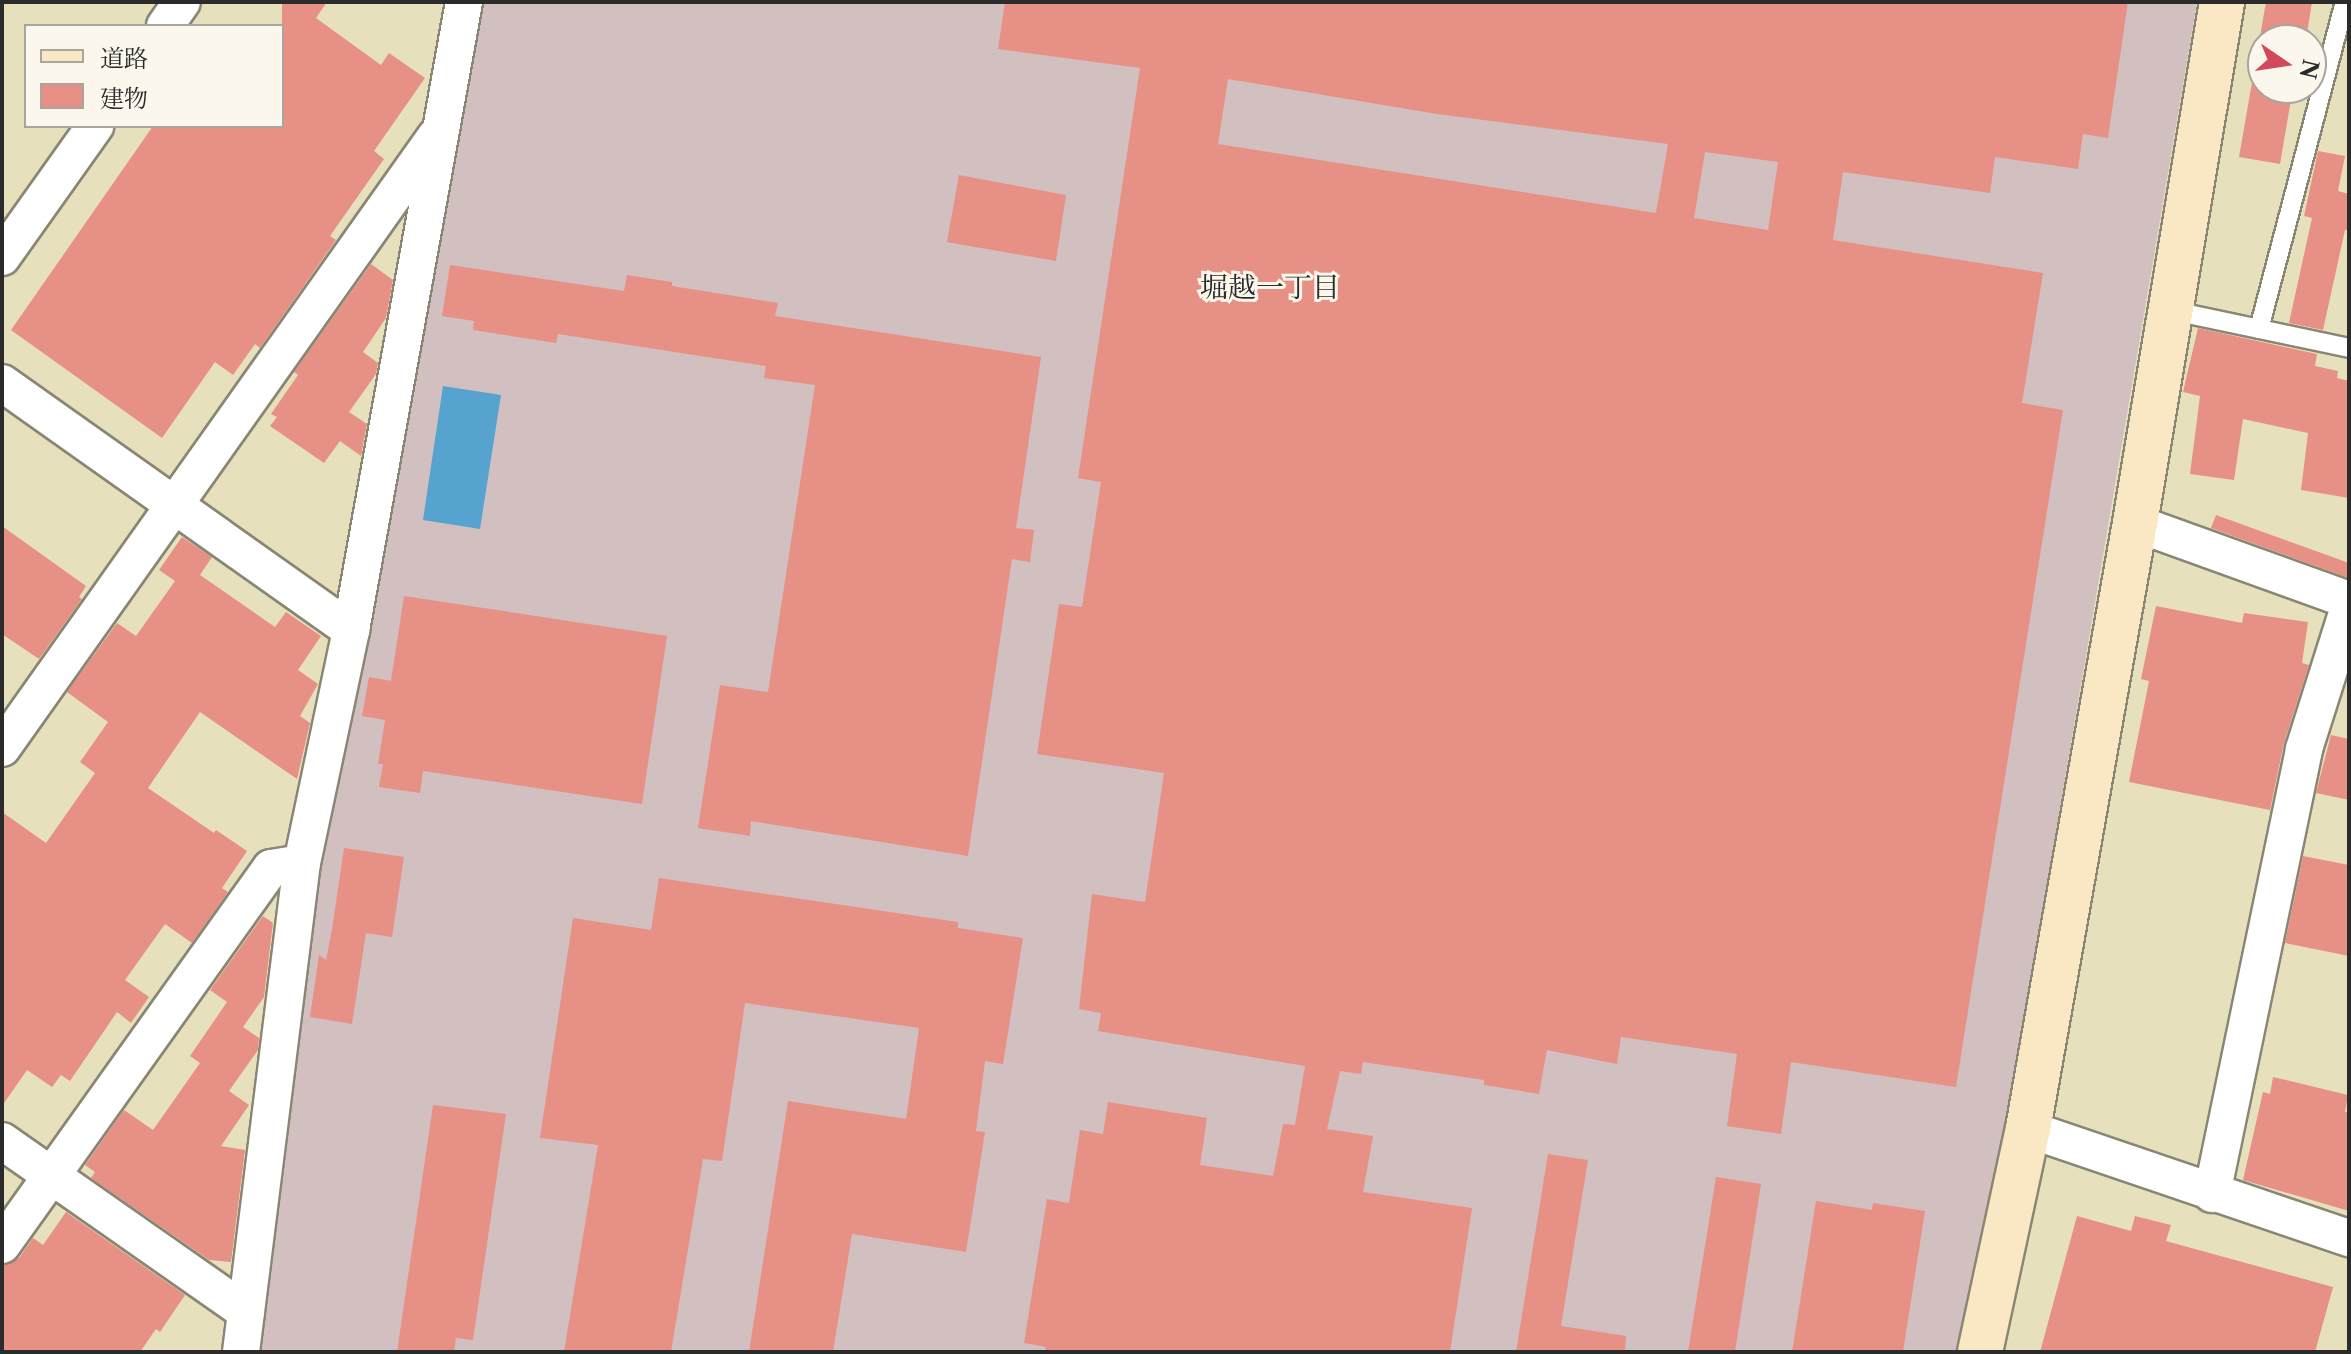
<!DOCTYPE html>
<html>
<head>
<meta charset="utf-8">
<style>
	body { margin:0 }
	#map { position:relative; width:2351px; height:1354px; overflow:hidden; background:#e7e0bc; font-family:"Libre Caslon Text","Noto Serif JP",serif }
	div>[style] { position:absolute }
	.industrial>* { inset:0; background:#d2bfc0 }
	.water>* { inset:0; background:#56a3cf }
	.building>* { inset:0; background:#e79086 }
	.roads { filter:drop-shadow(2px 0 #898674) drop-shadow(-2px 0 #898674) drop-shadow(0 2px #898674) drop-shadow(0 -2px #898674) }
	.lane>* { height:18px; margin:-9px; padding:0 9px; transform-origin:9px; border-radius:9px; background:#fff }
	.street>* { height:36px; margin:-18px; padding:0 18px; transform-origin:18px; border-radius:18px; background:#fff }
	.secondary>* { height:44px; margin:-22px; padding:0 22px; transform-origin:22px; border-radius:22px; background:#fae7c3 }
	span { translate:-50% -50%; white-space:nowrap; text-align:center; line-height:1.15; -webkit-text-stroke:6px #fbf7ec; paint-order:stroke }
	.neighbourhood-label { font-size:28px; color:#2b2b2b }
	.frame { position:absolute; inset:0; border:4px solid #2b2b2b; pointer-events:none }
	.legend { position:absolute; left:24px; top:24px; width:260px; height:104px; box-sizing:border-box; background:#fbf7ec; border:2px solid #a8a59f; margin:0; padding:10px 14px; list-style:none; font-size:24px; color:#2b2b2b }
	.legend li { display:flex; align-items:center; gap:16px; height:40px }
	.legend b { width:40px; border:2px solid #a8a59f }
	.north { position:absolute; left:2247px; top:24px; width:80px; height:80px; box-sizing:border-box; background:#fbf7ec; border:2px solid #a8a59f; border-radius:50%; rotate:103deg; font-size:22px; font-weight:700; line-height:32px; text-align:center; color:#2b2b2b }
	.north::after { content:''; display:block; margin:auto; width:28px; height:36px; background:#d1495b; clip-path:polygon(50% 0,100% 100%,50% 72%,0 100%) }
</style>
</head>
<body>
<div id="map">
	<div class="industrial">
		<div style="clip-path:polygon(484px 2px,2197px 2px,2007px 1120px,1959px 1352px,261px 1352px,319px 878px)"></div>
	</div>
	<div class="water">
		<div style="clip-path:polygon(443px 386px,501px 395px,480px 529px,423px 520px)"></div>
	</div>
	<div class="building">
		<div style="clip-path:polygon(282px 2px,327px 2px,316px 18px,381px 65px,389px 53px,425px 78px,374px 151px,384px 159px,330px 236px,336px 240px,260px 348px,255px 344px,233px 375px,215px 362px,162px 438px,11px 330px,153px 126px,282px 126px)"></div>
		<div style="clip-path:polygon(evenodd,1005px 2px,2128px 2px,2108px 138px,2083px 134px,2078px 169px,1995px 157px,1990px 193px,1843px 172px,1833px 240px,2043px 273px,2022px 403px,2063px 410px,1956px 1087px,1791px 1062px,1781px 1134px,1727px 1126px,1737px 1054px,1621px 1037px,1617px 1064px,1547px 1050px,1539px 1094px,1484px 1085px,1484px 1080px,1363px 1062px,1361px 1074px,1340px 1071px,1327px 1129px,1373px 1136px,1363px 1192px,1472px 1208px,1450px 1352px,1045px 1352px,1046px 1347px,1024px 1343px,1047px 1199px,1069px 1203px,1080px 1130px,1103px 1134px,1108px 1102px,1207px 1118px,1200px 1165px,1273px 1176px,1283px 1124px,1295px 1125px,1305px 1066px,1098px 1031px,1101px 1013px,1079px 1009px,1092px 894px,1145px 902px,1164px 773px,1037px 754px,1059px 604px,1082px 607px,1101px 482px,1078px 478px,1140px 68px,998px 49px,1005px 2px,1228px 79px,1437px 114px,1668px 144px,1656px 213px,1218px 144px,1228px 79px,1005px 2px,1705px 152px,1778px 162px,1768px 230px,1694px 218px,1705px 152px)"></div>
		<div style="clip-path:polygon(2266px 2px,2312px 2px,2306px 40px,2263px 40px,2263px 88px,2293px 88px,2280px 164px,2239px 157px)"></div>
		<div style="clip-path:polygon(2318px 151px,2345px 156px,2338px 191px,2349px 194px,2349px 230px,2345px 230px,2323px 330px,2289px 323px,2312px 218px,2304px 216px)"></div>
		<div style="clip-path:polygon(959px 175px,1066px 195px,1056px 261px,947px 242px)"></div>
		<div style="clip-path:polygon(371px 264px,393px 280px,386px 318px,363px 352px,378px 363px,376px 374px,349px 412px,367px 424px,361px 456px,340px 441px,324px 463px,270px 426px,277px 417px,271px 414px,298px 375px,294px 372px)"></div>
		<div style="clip-path:polygon(450px 265px,624px 291px,627px 275px,672px 282px,672px 286px,778px 303px,775px 316px,1041px 357px,1016px 528px,1034px 530px,1030px 562px,1012px 559px,968px 856px,751px 821px,750px 836px,698px 828px,720px 685px,768px 692px,815px 385px,764px 378px,766px 366px,558px 334px,556px 343px,473px 330px,474px 321px,442px 316px)"></div>
		<div style="clip-path:polygon(2198px 328px,2317px 354px,2315px 366px,2338px 371px,2337px 378px,2349px 381px,2349px 498px,2301px 490px,2308px 433px,2243px 419px,2234px 480px,2190px 474px,2200px 396px,2183px 392px)"></div>
		<div style="clip-path:polygon(2216px 515px,2349px 563px,2349px 578px,2211px 528px)"></div>
		<div style="clip-path:polygon(2px 526px,86px 586px,79px 597px,82px 599px,39px 659px,2px 634px)"></div>
		<div style="clip-path:polygon(182px 537px,212px 557px,200px 575px,275px 627px,286px 612px,321px 636px,298px 670px,318px 684px,300px 716px,310px 723px,297px 779px,200px 712px,148px 788px,214px 833px,216px 830px,247px 851px,222px 888px,228px 892px,192px 943px,165px 924px,125px 980px,149px 997px,131px 1023px,117px 1012px,70px 1081px,61px 1075px,52px 1087px,27px 1070px,2px 1106px,2px 812px,46px 843px,95px 773px,80px 762px,108px 722px,67px 692px,117px 623px,136px 636px,175px 581px,159px 570px)"></div>
		<div style="clip-path:polygon(404px 596px,667px 636px,642px 804px,423px 771px,420px 793px,379px 787px,383px 764px,378px 764px,385px 720px,362px 716px,369px 677px,391px 681px)"></div>
		<div style="clip-path:polygon(2156px 606px,2242px 623px,2244px 613px,2308px 622px,2302px 663px,2309px 665px,2284px 743px,2270px 810px,2129px 782px,2149px 681px,2141px 679px)"></div>
		<div style="clip-path:polygon(2331px 735px,2349px 739px,2349px 800px,2316px 793px)"></div>
		<div style="clip-path:polygon(344px 848px,404px 857px,392px 937px,366px 933px,352px 1024px,310px 1017px,319px 955px,326px 960px,332px 929px)"></div>
		<div style="clip-path:polygon(2303px 856px,2349px 865px,2349px 956px,2285px 943px)"></div>
		<div style="clip-path:polygon(659px 878px,958px 922px,958px 928px,1023px 938px,1003px 1064px,985px 1061px,976px 1131px,985px 1132px,966px 1252px,852px 1234px,833px 1352px,749px 1352px,788px 1101px,906px 1119px,919px 1028px,745px 1003px,722px 1161px,703px 1159px,671px 1352px,564px 1352px,598px 1145px,540px 1138px,573px 918px,651px 930px)"></div>
		<div style="clip-path:polygon(263px 916px,273px 923px,264px 997px,243px 1027px,259px 1038px,258px 1050px,229px 1091px,249px 1105px,221px 1146px,245px 1150px,231px 1262px,209px 1260px,91px 1178px,95px 1172px,85px 1165px,124px 1110px,153px 1130px,200px 1063px,190px 1056px,227px 1002px,210px 990px)"></div>
		<div style="clip-path:polygon(2273px 1077px,2348px 1095px,2345px 1112px,2349px 1112px,2349px 1211px,2243px 1180px,2263px 1092px,2270px 1094px)"></div>
		<div style="clip-path:polygon(433px 1105px,506px 1114px,473px 1340px,456px 1338px,454px 1352px,397px 1352px)"></div>
		<div style="clip-path:polygon(1548px 1154px,1588px 1160px,1561px 1326px,1626px 1336px,1625px 1352px,1516px 1352px)"></div>
		<div style="clip-path:polygon(1716px 1177px,1761px 1184px,1735px 1352px,1688px 1352px)"></div>
		<div style="clip-path:polygon(1816px 1201px,1872px 1210px,1873px 1203px,1925px 1211px,1903px 1352px,1792px 1352px)"></div>
		<div style="clip-path:polygon(66px 1212px,185px 1295px,160px 1332px,156px 1329px,140px 1352px,2px 1352px,2px 1266px,19px 1258px,33px 1238px,43px 1245px)"></div>
		<div style="clip-path:polygon(2077px 1216px,2131px 1231px,2135px 1216px,2171px 1225px,2166px 1241px,2333px 1287px,2315px 1352px,2040px 1352px)"></div>
	</div>
	<div class="roads">
		<div class="lane">
			<div style="left:2169px;top:310px;width:184px;rotate:11.9deg"></div>
			<div style="left:2259px;top:329px;width:338px;rotate:-75.3deg"></div>
		</div>
		<div class="street">
			<div style="left:165px;top:26px;width:29px;rotate:-55deg"></div>
			<div style="left:2px;top:257px;width:161px;rotate:-54.6deg"></div>
			<div style="left:2px;top:383px;width:428px;rotate:35.3deg"></div>
			<div style="left:2135px;top:523px;width:227px;rotate:19.8deg"></div>
			<div style="left:2px;top:748px;width:750px;rotate:-54.66deg"></div>
			<div style="left:2028px;top:1129px;width:339px;rotate:18.8deg"></div>
			<div style="left:2px;top:1141px;width:298px;rotate:35deg"></div>
			<div style="left:2212px;top:1194px;width:454px;rotate:-78.3deg"></div>
			<div style="left:2304px;top:749px;width:149px;rotate:-72.4deg"></div>
			<div style="left:2px;top:1245px;width:463px;rotate:-54.5deg"></div>
			<div style="left:271px;top:868px;width:31px;rotate:-9deg"></div>
			<div style="left:241px;top:1352px;width:493px;rotate:-82.9deg"></div>
			<div style="left:302px;top:863px;width:238px;rotate:-78.1deg"></div>
			<div style="left:351px;top:630px;width:638px;rotate:-79.8deg"></div>
		</div>
		<div class="secondary">
			<div style="left:1980px;top:1352px;width:228px;rotate:-77.9deg"></div>
			<div style="left:2028px;top:1129px;width:615px;rotate:-79.99deg"></div>
			<div style="left:2135px;top:523px;width:528px;rotate:-80.52deg"></div>
		</div>
	</div>
	<div class="neighbourhood-label">
		<span style="left:1270px;top:287px">堀越一丁目</span>
	</div>
	<div class="frame"></div>
	<ul class="legend">
	<li><b style="height:10px;background:#fae7c3"></b>道路</li>
	<li><b style="height:22px;background:#e79086"></b>建物</li>
	</ul>
	<div class="north">N</div>
</div>
</body>
</html>
